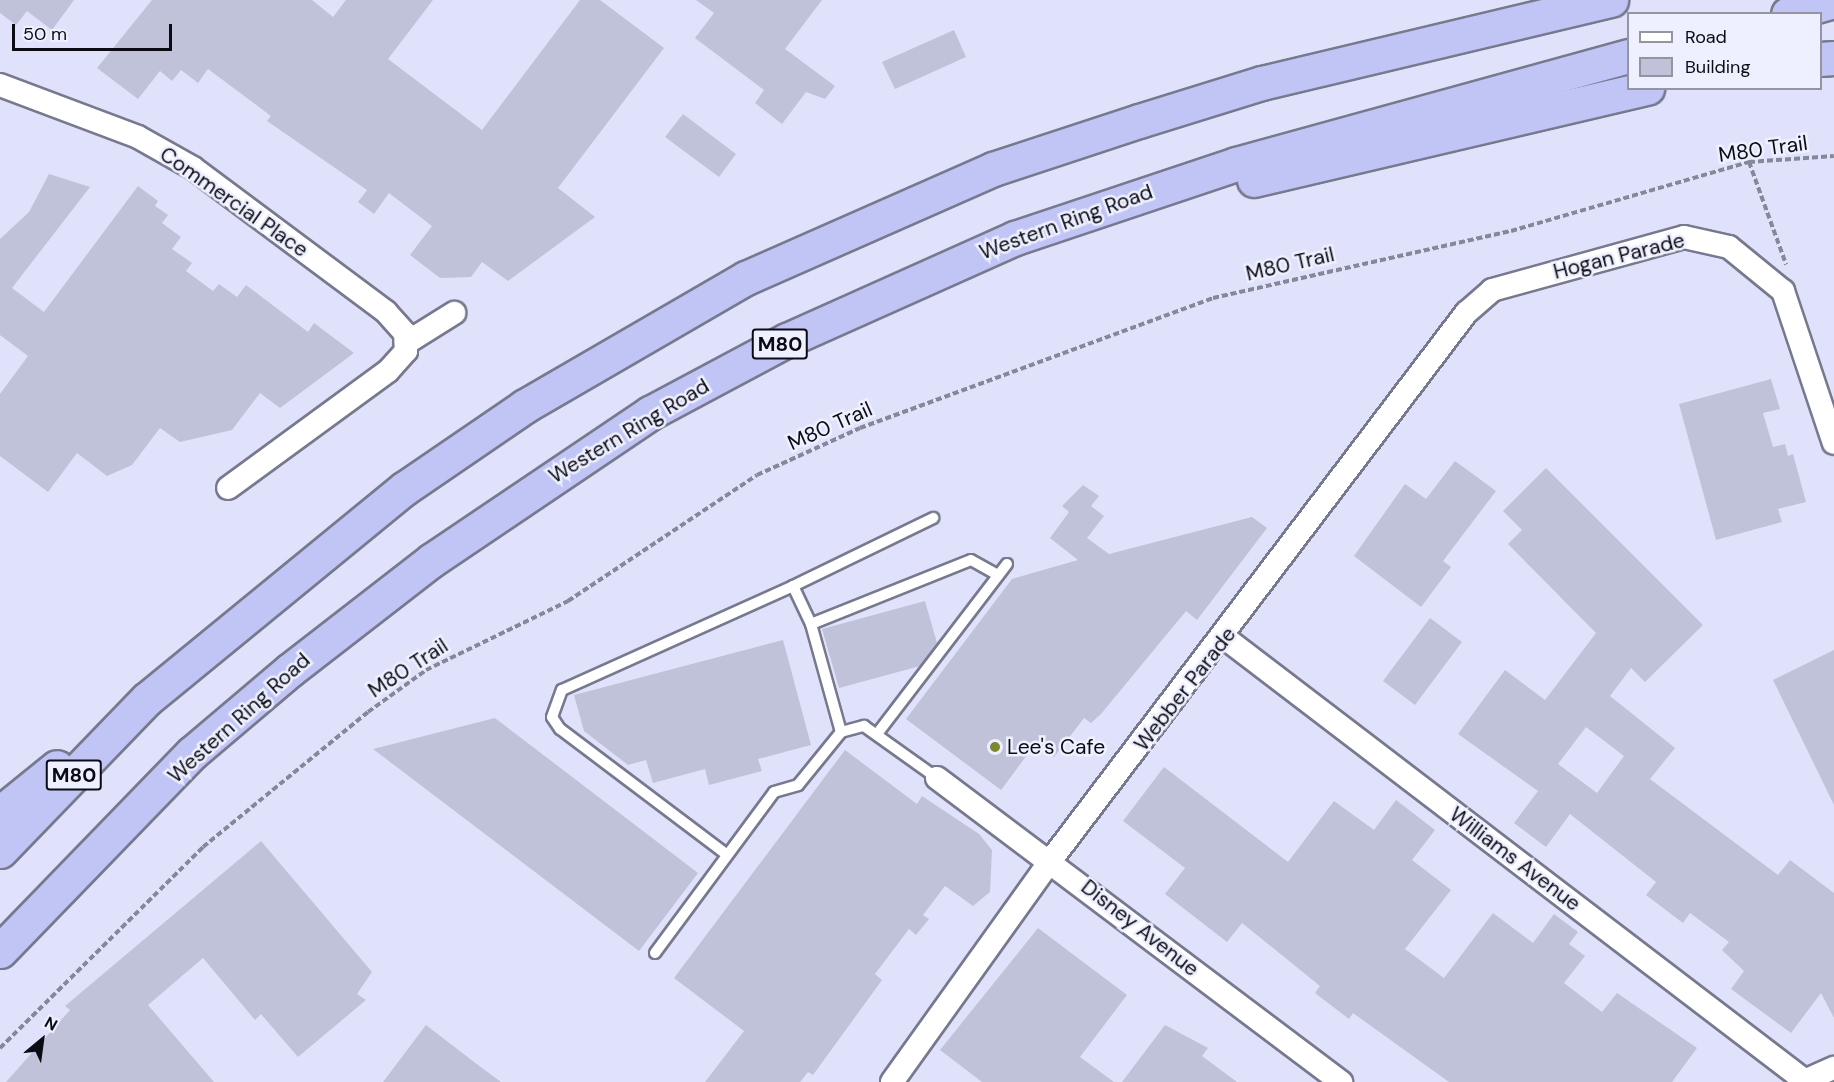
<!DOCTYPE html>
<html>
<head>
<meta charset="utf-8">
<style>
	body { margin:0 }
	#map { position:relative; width:1834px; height:1082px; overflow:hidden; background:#dfe2fa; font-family:"DM Sans",sans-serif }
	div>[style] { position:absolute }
	.building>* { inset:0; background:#c0c2da }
	.path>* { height:4px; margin-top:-2px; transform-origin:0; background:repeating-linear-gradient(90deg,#858898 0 6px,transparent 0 9px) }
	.roads { filter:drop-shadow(2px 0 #77798e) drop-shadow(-2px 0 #77798e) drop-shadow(0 2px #77798e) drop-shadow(0 -2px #77798e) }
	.lane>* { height:10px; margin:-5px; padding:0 5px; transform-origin:5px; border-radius:5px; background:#fff }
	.street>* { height:22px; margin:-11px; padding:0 11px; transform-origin:11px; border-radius:11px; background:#fff }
	.highway>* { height:33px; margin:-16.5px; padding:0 16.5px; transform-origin:16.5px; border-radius:16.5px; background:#c1c5f5 }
	.dots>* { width:16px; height:16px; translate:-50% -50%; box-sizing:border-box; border:3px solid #eef0ff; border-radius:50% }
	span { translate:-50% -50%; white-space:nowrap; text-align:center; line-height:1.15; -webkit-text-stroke:5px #eef0ff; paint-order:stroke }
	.shield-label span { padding:2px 4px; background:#eef0ff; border:2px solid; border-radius:4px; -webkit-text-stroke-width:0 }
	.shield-label { font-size:20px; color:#0b0c13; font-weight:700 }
	.street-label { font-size:21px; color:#0b0c13 }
	.poi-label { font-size:21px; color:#0b0c13 }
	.left { translate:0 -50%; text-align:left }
	.legend { position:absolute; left:1627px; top:12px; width:195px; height:78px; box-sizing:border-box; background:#eef0ff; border:2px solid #9395a1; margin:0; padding:8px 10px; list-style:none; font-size:18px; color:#0b0c13 }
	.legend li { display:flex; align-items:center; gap:12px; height:30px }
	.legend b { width:30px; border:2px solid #9395a1 }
	.north { position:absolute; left:12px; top:1010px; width:60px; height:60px; -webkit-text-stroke:4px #eef0ff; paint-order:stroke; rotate:29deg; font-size:16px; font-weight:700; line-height:24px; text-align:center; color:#0b0c13 }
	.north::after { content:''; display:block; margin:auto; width:21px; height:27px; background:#0b0c13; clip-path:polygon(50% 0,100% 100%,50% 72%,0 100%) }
	.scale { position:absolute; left:12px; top:24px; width:160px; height:27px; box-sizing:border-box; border:3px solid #0b0c13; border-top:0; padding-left:8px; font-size:18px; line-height:21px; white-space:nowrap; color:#0b0c13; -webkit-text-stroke:4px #eef0ff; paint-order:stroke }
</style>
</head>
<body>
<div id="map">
	<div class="building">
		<div style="clip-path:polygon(0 0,74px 0,52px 30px,27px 11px,16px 25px,0 13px)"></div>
		<div style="clip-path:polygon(152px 0,312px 0,333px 17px,346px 0,433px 0,388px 59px,482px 130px,580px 0,600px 0,664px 48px,558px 188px,595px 217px,508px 281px,482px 262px,471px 277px,440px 278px,410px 255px,432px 226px,389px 193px,374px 214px,358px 202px,367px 190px,267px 121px,271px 116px,208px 69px,198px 83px,181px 70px,172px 81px,160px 71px,138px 99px,97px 68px)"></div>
		<div style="clip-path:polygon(696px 0,822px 0,785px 49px,835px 86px,825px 99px,806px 92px,782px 124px,755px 103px,764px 90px,695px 38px,714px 13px)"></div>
		<div style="clip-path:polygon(954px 30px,966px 57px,895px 89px,882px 62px)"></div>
		<div style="clip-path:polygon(683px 114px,736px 154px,719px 177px,665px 137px)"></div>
		<div style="clip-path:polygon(49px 174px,90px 187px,12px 288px,44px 312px,138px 186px,158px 201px,155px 206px,168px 215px,162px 223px,181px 237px,172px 249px,192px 263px,186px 271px,213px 291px,219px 284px,237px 297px,246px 285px,308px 332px,314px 323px,354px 353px,280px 408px,260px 393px,232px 430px,180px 442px,160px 428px,132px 465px,107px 476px,77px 453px,48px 492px,0 456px,0 394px,28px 356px,0 335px,0 239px,29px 212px)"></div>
		<div style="clip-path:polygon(1771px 379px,1780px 409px,1763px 413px,1773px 447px,1785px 444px,1788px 456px,1793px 454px,1806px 502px,1778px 509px,1782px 522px,1716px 540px,1679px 404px)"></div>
		<div style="clip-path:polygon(1455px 461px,1496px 491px,1443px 561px,1451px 567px,1421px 607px,1354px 556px,1405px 484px,1426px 499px)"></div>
		<div style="clip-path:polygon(evenodd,1546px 468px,1703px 625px,1645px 682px,1631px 668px,1610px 696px,1675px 748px,1650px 779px,1778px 875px,1790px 860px,1834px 893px,1834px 1018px,1821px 993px,1791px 1033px,1731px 989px,1744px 971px,1722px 950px,1729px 942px,1690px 913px,1683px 923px,1646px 895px,1656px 882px,1570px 814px,1546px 847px,1514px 823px,1538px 791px,1458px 734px,1505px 670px,1545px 700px,1596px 633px,1508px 544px,1522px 530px,1503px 511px,1546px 468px,1586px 727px,1624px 756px,1597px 793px,1558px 764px,1586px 727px)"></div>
		<div style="clip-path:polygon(1083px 485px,1099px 496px,1091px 506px,1104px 516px,1087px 538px,1109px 554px,1252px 517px,1267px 528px,1197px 620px,1186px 611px,1101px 714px,1091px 723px,1084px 718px,1054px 757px,1036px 743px,1001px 790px,906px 719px,1012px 579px,1078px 560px,1050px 538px,1069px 512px,1062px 506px)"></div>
		<div style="clip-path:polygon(925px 601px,937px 643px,920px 666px,839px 688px,822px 629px)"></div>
		<div style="clip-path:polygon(1430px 618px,1462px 642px,1415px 705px,1383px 681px)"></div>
		<div style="clip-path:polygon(783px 640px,811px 745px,758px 759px,762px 771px,709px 785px,705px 769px,653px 783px,646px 760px,628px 765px,584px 731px,574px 695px)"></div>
		<div style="clip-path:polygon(1834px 650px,1834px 805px,1773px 680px)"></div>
		<div style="clip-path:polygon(495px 718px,698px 873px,639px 951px,373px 749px)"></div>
		<div style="clip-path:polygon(845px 750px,917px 804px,922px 796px,979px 834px,992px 850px,990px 892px,973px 906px,945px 886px,923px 915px,929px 919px,916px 935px,909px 929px,875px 974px,882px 980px,813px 1075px,808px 1072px,800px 1082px,705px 1082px,744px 1031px,674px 978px)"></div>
		<div style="clip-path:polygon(1164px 767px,1288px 862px,1334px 801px,1374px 830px,1396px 800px,1435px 830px,1412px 860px,1451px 890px,1405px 949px,1444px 978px,1493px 913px,1533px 943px,1554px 914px,1578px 932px,1569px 944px,1585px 956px,1564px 983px,1602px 1012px,1617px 993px,1697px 1048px,1672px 1082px,1449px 1082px,1353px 1013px,1349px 1019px,1315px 993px,1320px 986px,1242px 923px,1227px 942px,1165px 894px,1185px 868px,1123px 821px)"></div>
		<div style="clip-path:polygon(261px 841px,372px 972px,357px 994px,366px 1000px,298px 1057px,261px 1014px,255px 1020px,203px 958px,148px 1005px,214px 1082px,6px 1082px,70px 1010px,65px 1006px)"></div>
		<div style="clip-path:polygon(1038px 928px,1127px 995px,1080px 1057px,1114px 1082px,982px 1082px,940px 1050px)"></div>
		<div style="clip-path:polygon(426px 1025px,478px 1065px,501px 1082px,383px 1082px)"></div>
		<div style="clip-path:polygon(1165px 1025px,1208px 1048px,1202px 1056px,1237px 1082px,1122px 1082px)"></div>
	</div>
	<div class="path">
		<div style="left:1749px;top:162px;width:109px;rotate:70.1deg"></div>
		<div style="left:0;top:1048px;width:286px;rotate:-44.7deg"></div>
		<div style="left:203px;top:847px;width:213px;rotate:-39.3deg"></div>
		<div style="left:368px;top:712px;width:72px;rotate:-35.9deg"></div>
		<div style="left:426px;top:670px;width:158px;rotate:-25.9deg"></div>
		<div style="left:568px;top:601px;width:227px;rotate:-33.7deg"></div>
		<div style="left:757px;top:475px;width:113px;rotate:-24.5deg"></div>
		<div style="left:860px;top:428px;width:376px;rotate:-20.2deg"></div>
		<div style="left:1213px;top:298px;width:305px;rotate:-12.7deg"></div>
		<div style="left:1511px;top:231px;width:248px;rotate:-16.2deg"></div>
		<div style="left:1749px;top:162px;width:85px;rotate:-4deg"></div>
	</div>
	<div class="roads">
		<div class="lane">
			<div style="left:793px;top:586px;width:156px;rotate:-25.9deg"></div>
			<div style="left:811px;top:624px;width:112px;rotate:74.5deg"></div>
			<div style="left:877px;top:734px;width:214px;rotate:-52.6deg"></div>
			<div style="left:726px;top:854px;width:208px;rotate:-143deg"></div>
			<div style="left:560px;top:729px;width:14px;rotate:-124deg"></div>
			<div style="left:552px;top:717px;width:29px;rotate:-70deg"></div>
			<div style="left:562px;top:690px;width:253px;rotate:-24.2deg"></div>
			<div style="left:793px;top:586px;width:42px;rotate:64.7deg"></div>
			<div style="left:811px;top:624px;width:172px;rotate:-21.8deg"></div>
			<div style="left:971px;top:560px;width:31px;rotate:29deg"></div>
			<div style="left:655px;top:953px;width:200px;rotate:-53.5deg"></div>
			<div style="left:774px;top:792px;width:25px;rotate:-16deg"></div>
			<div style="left:798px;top:785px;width:68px;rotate:-50.9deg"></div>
			<div style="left:841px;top:732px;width:24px;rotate:-15deg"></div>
			<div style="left:864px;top:726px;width:90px;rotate:35.5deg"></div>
		</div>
		<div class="street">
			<div style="left:0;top:85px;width:147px;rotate:20.6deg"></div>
			<div style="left:138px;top:137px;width:63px;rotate:29.4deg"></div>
			<div style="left:193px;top:168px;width:241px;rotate:36.7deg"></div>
			<div style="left:386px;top:312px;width:28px;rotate:48deg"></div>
			<div style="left:405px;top:333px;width:18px;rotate:87deg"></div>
			<div style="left:406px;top:351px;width:27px;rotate:132deg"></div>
			<div style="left:388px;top:371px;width:198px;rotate:143.8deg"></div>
			<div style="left:406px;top:343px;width:57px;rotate:-32deg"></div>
			<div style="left:1225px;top:638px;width:730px;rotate:37.37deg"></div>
			<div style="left:937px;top:778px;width:506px;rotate:36.96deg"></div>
			<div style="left:892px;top:1082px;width:273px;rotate:-54.4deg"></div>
			<div style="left:1051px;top:860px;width:687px;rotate:-52.81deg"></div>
			<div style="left:1466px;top:313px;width:35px;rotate:-41deg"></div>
			<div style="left:1492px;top:290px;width:199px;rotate:-15.4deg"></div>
			<div style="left:1684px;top:237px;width:46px;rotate:12.5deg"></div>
			<div style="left:1729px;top:247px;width:70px;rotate:39.2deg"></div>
			<div style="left:1783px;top:291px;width:160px;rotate:71.5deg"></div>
			<div style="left:1802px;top:1082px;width:35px;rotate:-24deg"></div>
		</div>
		<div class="highway">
			<div style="left:1788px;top:14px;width:48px;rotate:-15.8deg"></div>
			<div style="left:1820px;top:59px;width:14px;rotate:-4deg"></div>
			<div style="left:1254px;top:180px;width:404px;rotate:-13.2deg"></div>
			<div style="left:0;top:813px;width:73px;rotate:-38.9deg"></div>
			<div style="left:0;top:851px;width:211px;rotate:-46deg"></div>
			<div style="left:147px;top:699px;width:333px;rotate:-39.3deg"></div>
			<div style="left:405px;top:488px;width:145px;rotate:-34.3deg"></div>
			<div style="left:525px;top:406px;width:255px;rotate:-30.1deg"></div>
			<div style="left:746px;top:278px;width:270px;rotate:-23.8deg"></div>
			<div style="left:993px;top:169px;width:154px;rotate:-18.2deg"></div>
			<div style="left:1139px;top:121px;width:129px;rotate:-17.2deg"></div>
			<div style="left:1262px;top:83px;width:359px;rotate:-13.4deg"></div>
			<div style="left:0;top:951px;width:276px;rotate:-45.9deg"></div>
			<div style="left:192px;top:753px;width:128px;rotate:-40.3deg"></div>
			<div style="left:290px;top:670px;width:180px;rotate:-37.8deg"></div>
			<div style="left:432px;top:560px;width:263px;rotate:-34deg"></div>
			<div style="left:650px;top:413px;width:155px;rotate:-28.1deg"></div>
			<div style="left:787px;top:340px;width:250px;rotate:-24.1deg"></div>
			<div style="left:1015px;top:238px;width:233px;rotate:-18.5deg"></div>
			<div style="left:1236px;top:164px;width:407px;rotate:-15.4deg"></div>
		</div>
	</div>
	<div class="dots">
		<div style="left:995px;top:747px;background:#7c8733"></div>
	</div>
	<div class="shield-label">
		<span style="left:780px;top:344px">M80</span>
		<span style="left:74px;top:775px">M80</span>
	</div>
	<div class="street-label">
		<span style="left:1763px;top:149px;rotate:-8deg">M80 Trail</span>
		<span style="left:234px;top:202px;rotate:35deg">Commercial Place</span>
		<span style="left:1066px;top:222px;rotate:-20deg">Western Ring Road</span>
		<span style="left:1619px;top:256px;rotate:-14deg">Hogan Parade</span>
		<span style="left:1290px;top:264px;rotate:-13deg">M80 Trail</span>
		<span style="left:830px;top:426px;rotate:-24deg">M80 Trail</span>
		<span style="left:629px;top:431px;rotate:-31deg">Western Ring Road</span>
		<span style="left:408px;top:668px;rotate:-33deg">M80 Trail</span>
		<span style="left:1185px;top:689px;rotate:-52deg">Webber Parade</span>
		<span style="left:239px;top:718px;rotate:-42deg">Western Ring Road</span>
		<span style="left:1515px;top:859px;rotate:37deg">Williams Avenue</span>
		<span style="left:1140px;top:928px;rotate:38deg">Disney Avenue</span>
	</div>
	<div class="poi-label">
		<span class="left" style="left:1007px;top:747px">Lee's Cafe</span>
	</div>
	<ul class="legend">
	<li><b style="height:8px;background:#fff"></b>Road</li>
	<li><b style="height:16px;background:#c0c2da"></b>Building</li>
	</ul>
	<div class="north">N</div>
	<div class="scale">50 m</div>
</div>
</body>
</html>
